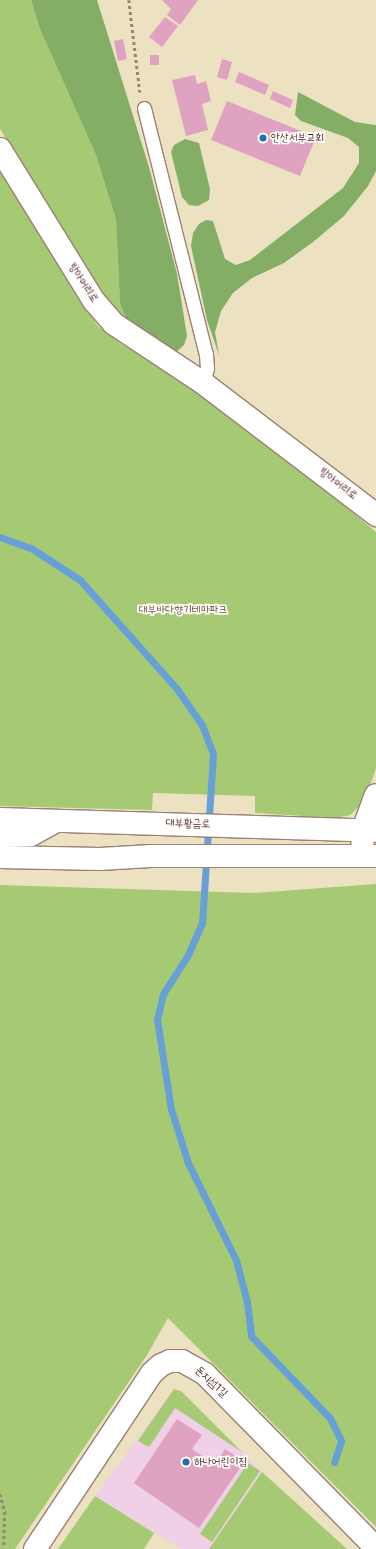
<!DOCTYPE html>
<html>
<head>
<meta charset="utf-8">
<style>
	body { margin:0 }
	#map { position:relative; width:376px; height:1549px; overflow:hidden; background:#ece2c1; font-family:Pangolin,"Poor Story",sans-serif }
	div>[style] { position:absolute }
	.built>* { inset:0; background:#efd0e6 }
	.green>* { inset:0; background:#a6c973 }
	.forest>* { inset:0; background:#84ad65 }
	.stream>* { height:7px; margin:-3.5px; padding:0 3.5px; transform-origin:3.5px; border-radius:3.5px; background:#66a0d6 }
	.building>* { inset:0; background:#e0a2c1 }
	.path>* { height:2.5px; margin-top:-1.25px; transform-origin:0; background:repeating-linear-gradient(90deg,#9b8076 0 3px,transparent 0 6px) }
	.roads { filter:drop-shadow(1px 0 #9b8076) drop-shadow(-1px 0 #9b8076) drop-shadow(0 1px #9b8076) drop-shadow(0 -1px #9b8076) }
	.lane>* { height:13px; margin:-6.5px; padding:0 6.5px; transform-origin:6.5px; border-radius:6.5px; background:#fff }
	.street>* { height:22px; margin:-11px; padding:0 11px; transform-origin:11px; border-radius:11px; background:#fff }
	.secondary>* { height:22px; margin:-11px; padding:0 11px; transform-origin:11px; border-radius:11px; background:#fff }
	.dots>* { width:11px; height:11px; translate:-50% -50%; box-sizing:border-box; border:2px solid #fdfcf7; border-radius:50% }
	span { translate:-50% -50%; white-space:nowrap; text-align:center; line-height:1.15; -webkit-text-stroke:3.5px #fdfcf7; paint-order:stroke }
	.poi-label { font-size:11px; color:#4a1f2b }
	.left { translate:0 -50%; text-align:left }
	.street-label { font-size:11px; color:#4a1f2b }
	.park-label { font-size:11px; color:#665241 }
</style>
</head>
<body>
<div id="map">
	<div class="built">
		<div style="clip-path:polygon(174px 1389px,181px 1391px,262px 1472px,209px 1549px,181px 1549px,95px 1496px)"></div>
	</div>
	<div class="green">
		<div style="clip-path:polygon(0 0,31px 0,40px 29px,96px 155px,116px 220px,120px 304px,129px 324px,111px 305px,95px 283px,0 129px)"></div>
		<div style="clip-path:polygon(0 170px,77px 297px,98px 326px,121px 344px,180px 377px,316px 482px,376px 532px,376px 768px,365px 801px,350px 815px,335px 818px,255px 813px,255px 796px,153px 793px,152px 810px,0 806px)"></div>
		<div style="clip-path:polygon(376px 884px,376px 1527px,168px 1318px,147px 1355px,15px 1549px,0 1549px,0 885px,253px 893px)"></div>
		<div style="clip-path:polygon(174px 1389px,181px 1391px,242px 1452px,175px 1408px,149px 1447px,138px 1441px)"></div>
		<div style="clip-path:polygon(248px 1463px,260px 1471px,212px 1542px,200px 1534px)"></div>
		<div style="clip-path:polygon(262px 1472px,347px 1549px,209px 1549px)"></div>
		<div style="clip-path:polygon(95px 1496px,154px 1533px,144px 1549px,58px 1549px)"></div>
	</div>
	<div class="forest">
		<div style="clip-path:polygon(31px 0,97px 0,149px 167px,177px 274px,187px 336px,184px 345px,176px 352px,129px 324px,120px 304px,116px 220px,96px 155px,40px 29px)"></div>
		<div style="clip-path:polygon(298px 92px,355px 122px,376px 125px,376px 171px,368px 186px,344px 216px,313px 242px,284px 263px,252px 278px,233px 293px,221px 311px,215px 332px,219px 355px,207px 320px,191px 246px,193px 233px,199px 224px,206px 220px,213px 221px,225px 259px,236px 265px,250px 260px,343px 188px,359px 163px,359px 147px,348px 138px,301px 121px,295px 115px)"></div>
		<div style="clip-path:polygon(185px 139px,199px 143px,210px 189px,209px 200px,198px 206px,189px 205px,182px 197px,171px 152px,174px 145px)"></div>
	</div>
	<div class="stream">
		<div style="left:0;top:537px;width:33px;rotate:20deg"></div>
		<div style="left:31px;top:548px;width:59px;rotate:33.1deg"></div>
		<div style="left:80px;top:580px;width:146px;rotate:48.3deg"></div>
		<div style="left:177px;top:689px;width:44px;rotate:55.2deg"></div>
		<div style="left:202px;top:725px;width:31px;rotate:69deg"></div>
		<div style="left:213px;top:754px;width:169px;rotate:93.7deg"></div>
		<div style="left:202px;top:923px;width:35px;rotate:114deg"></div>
		<div style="left:188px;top:955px;width:46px;rotate:122.7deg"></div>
		<div style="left:163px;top:994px;width:26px;rotate:103deg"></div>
		<div style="left:157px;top:1019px;width:91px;rotate:81.2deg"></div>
		<div style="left:171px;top:1109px;width:57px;rotate:72.5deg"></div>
		<div style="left:188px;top:1163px;width:108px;rotate:63.7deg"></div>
		<div style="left:236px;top:1260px;width:43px;rotate:75.3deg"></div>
		<div style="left:247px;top:1302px;width:34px;rotate:83deg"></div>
		<div style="left:251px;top:1336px;width:114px;rotate:46.1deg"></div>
		<div style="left:330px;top:1418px;width:25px;rotate:64deg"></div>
		<div style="left:341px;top:1441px;width:22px;rotate:108deg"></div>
	</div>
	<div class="building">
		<div style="clip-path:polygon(162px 0,198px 0,180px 25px,167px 15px,171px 9px)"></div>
		<div style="clip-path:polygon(165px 17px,178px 26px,162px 47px,149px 37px)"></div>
		<div style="clip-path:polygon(123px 39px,127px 59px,118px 61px,114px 41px)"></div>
		<div style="clip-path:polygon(150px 55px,159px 55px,159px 65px,150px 65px)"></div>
		<div style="clip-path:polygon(222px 59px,232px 62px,227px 80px,217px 77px)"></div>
		<div style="clip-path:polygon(239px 72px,269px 85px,265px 95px,235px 82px)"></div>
		<div style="clip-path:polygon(195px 75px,197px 84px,206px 81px,211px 101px,202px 104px,208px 130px,186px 136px,172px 80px)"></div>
		<div style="clip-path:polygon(273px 91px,293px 100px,290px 108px,270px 99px)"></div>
		<div style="clip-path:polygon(227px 101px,316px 137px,300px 176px,211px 140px)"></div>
		<div style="clip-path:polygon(177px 1419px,202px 1435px,192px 1449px,215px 1465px,225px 1449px,244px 1462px,199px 1528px,134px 1483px)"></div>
	</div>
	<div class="path">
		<div style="left:129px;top:0;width:93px;rotate:83.2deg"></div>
		<div style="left:0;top:1494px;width:19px;rotate:74deg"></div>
		<div style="left:5px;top:1512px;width:36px;rotate:92deg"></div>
	</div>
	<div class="roads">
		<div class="lane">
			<div style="left:144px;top:108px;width:254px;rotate:75.9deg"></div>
			<div style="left:206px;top:354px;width:14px;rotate:86deg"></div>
			<div style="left:207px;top:368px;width:16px;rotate:105deg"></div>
		</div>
		<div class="street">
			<div style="left:0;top:149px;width:179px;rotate:58.3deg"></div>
			<div style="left:94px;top:301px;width:30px;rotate:49deg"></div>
			<div style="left:114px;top:324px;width:107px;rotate:33.5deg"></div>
			<div style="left:203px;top:383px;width:218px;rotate:37.3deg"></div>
			<div style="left:362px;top:856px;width:26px;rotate:-88deg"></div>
			<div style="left:363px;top:830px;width:37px;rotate:-70deg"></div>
			<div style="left:35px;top:1549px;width:211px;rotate:-56.4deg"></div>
			<div style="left:152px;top:1373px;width:12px;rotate:-42deg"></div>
			<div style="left:161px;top:1365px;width:10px;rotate:-24deg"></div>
			<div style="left:170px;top:1361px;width:12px"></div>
			<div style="left:182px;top:1361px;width:26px;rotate:29deg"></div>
			<div style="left:205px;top:1374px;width:244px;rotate:45.5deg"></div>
		</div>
		<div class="secondary">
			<div style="left:0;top:819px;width:376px;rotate:1.8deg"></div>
			<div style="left:0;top:836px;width:31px;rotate:-2deg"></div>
			<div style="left:31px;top:835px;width:26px;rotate:-29deg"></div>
			<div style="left:0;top:857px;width:100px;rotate:1.1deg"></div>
			<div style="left:100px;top:859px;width:51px;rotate:-3.4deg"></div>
			<div style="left:151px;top:856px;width:225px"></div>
		</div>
	</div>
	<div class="dots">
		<div style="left:263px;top:138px;background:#1f6fb2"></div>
		<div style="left:186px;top:1462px;background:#1f6fb2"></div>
	</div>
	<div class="poi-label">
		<span class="left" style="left:271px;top:138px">안산서부교회</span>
		<span class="left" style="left:194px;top:1462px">하나어린이집</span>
	</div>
	<div class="street-label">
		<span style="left:83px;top:283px;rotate:57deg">방아머리로</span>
		<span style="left:338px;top:484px;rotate:38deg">방아머리로</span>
		<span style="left:188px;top:824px;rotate:2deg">대부황금로</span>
		<span style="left:211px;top:1382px;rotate:43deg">돈지섬1길</span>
	</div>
	<div class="park-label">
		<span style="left:183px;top:610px">대부바다향기테마파크</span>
	</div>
</div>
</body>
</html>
